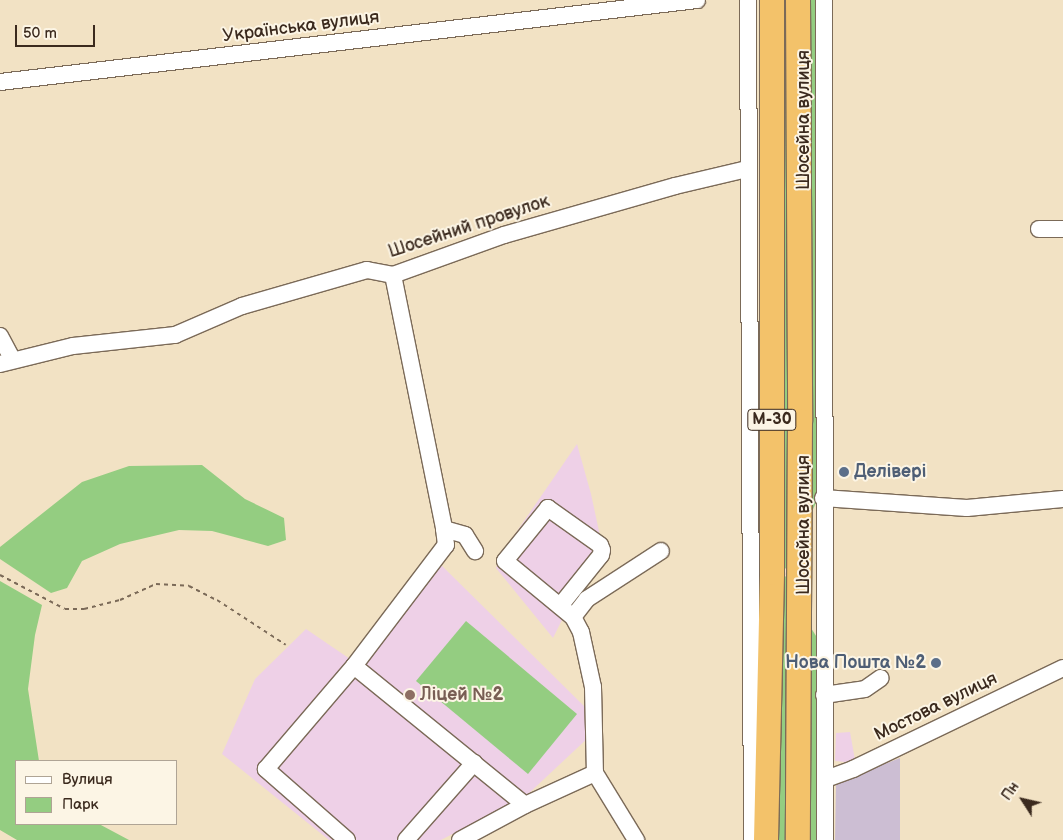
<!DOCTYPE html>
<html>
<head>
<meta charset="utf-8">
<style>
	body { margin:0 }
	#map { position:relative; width:1063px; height:840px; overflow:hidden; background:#f2e2c4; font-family:"Balsamiq Sans",sans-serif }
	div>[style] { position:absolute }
	.built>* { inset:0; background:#eed0e7 }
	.industrial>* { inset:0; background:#ccbed3 }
	.green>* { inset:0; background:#94cd81 }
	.path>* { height:2px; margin-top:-1px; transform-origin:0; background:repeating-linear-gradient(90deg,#7b6a58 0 4px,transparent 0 8px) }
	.roads { filter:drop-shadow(1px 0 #7b6a58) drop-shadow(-1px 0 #7b6a58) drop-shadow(0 1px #7b6a58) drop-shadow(0 -1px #7b6a58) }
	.minor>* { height:16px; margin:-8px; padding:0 8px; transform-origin:8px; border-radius:8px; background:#fff }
	.highway>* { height:24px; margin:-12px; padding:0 12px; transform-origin:12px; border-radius:12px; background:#f3c26a }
	.dots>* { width:14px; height:14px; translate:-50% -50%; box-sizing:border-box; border:2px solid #fcf5e5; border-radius:50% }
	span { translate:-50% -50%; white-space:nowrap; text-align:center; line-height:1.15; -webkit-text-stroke:4px #fcf5e5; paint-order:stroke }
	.shield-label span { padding:1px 4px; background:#fcf5e5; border:1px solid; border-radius:4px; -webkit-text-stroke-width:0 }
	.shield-label { font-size:16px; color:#3b2a1e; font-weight:700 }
	.street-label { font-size:18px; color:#3b2a1e }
	.service-label { font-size:18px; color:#4e5e75; font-weight:700 }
	.left { translate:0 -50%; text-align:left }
	.right { translate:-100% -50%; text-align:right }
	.education-label { font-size:18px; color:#785e54; font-weight:700 }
	.legend { position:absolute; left:15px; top:760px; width:162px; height:65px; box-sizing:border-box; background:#fcf5e5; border:1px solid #afa495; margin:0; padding:6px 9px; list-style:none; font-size:15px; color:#3b2a1e }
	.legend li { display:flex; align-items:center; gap:10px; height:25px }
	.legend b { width:25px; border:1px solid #afa495 }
	.north { position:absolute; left:998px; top:775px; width:50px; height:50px; -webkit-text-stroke:4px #fcf5e5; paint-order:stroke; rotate:305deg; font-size:14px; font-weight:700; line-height:20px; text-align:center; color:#3b2a1e }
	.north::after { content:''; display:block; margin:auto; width:18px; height:22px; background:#3b2a1e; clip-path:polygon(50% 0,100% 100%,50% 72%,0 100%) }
	.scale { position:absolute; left:15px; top:25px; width:80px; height:22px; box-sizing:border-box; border:2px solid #3b2a1e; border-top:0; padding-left:6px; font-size:15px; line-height:18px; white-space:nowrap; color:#3b2a1e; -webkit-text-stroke:4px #fcf5e5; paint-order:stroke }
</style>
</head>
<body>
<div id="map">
	<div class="built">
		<div style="clip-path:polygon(577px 444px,591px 494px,605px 559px,570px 604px,553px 638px,496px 568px,504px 550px)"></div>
		<div style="clip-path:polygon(431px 555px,588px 710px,590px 736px,527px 795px,441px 840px,329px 840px,222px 754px,255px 679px,306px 629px,350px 659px)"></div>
		<div style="clip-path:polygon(850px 732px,855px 760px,845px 762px,835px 761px,836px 733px)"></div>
	</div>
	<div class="industrial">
		<div style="clip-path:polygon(900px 758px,900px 840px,835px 840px,836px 783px)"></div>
	</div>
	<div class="green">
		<div style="clip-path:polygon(777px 0,790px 0,794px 569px,779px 568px)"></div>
		<div style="clip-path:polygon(807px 0,817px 0,819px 496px,810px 516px)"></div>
		<div style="clip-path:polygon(202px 465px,245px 499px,284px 518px,286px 540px,268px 546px,212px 531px,179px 530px,120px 544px,82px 561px,67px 588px,51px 593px,0 559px,0 547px,82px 482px,129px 466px)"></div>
		<div style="clip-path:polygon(779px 576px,794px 577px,793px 840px,779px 840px)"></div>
		<div style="clip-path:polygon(0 581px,42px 605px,35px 635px,28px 689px,39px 761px,16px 761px,16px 824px,99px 824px,129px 840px,17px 840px,0 830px)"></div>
		<div style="clip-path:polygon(466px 621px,577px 714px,528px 774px,416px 681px)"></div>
		<div style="clip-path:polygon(811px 628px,818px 639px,819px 840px,810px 840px)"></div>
	</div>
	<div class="path">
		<div style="left:0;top:575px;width:73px;rotate:27.6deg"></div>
		<div style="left:65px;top:609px;width:19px"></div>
		<div style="left:84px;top:609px;width:37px;rotate:-14deg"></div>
		<div style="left:120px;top:600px;width:39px;rotate:-24deg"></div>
		<div style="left:156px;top:584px;width:33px;rotate:3deg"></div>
		<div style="left:189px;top:586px;width:31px;rotate:27deg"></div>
		<div style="left:217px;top:600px;width:82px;rotate:33.1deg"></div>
	</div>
	<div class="roads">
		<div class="minor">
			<div style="left:748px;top:0;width:840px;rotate:89.73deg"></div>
			<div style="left:824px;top:0;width:840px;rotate:89.93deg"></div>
			<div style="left:0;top:82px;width:702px;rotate:-6.71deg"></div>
			<div style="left:1039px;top:229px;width:24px"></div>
			<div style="left:393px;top:275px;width:259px;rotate:78.6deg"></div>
			<div style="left:444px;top:529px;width:22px;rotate:16deg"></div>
			<div style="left:465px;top:535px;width:19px;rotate:58deg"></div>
			<div style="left:0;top:336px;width:27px;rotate:62deg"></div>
			<div style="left:0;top:364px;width:75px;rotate:-13.9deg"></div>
			<div style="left:73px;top:346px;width:103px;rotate:-6.2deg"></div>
			<div style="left:175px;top:335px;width:73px;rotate:-23.4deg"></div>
			<div style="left:242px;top:306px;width:130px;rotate:-16.1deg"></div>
			<div style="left:367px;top:270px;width:26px;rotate:11deg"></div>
			<div style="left:393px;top:275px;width:118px;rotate:-19.8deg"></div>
			<div style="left:504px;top:235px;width:178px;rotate:-16deg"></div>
			<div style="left:675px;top:186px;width:74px;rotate:-13.3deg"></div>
			<div style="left:823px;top:498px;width:144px;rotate:4deg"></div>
			<div style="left:967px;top:508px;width:96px;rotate:-5.4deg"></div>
			<div style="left:560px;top:606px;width:65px;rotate:-51.2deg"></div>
			<div style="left:601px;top:555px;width:5px;rotate:-79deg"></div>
			<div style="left:602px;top:550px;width:5px;rotate:-112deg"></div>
			<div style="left:600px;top:545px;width:64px;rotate:-144.6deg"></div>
			<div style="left:548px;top:508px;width:68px;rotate:129.1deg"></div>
			<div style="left:505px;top:561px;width:88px;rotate:39.5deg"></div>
			<div style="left:573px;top:617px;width:17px;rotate:62deg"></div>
			<div style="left:581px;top:632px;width:56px;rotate:77.7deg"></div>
			<div style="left:593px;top:687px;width:86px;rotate:88.7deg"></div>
			<div style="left:595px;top:773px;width:79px;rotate:58.5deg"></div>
			<div style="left:573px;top:617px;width:23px;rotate:-52deg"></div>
			<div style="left:587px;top:599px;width:88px;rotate:-33deg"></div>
			<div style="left:354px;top:666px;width:152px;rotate:-52.8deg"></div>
			<div style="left:446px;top:545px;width:16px;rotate:-97deg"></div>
			<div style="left:824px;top:695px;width:41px;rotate:-8.3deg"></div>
			<div style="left:865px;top:689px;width:19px;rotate:-35deg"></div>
			<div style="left:826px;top:779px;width:29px;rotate:-20deg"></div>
			<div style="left:853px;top:769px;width:233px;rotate:-25.7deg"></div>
			<div style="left:347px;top:840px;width:108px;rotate:-138.8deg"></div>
			<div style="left:266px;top:769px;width:135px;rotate:-49.5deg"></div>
			<div style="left:354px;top:666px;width:220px;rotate:39.1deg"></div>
			<div style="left:406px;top:840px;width:103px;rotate:-48.6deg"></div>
			<div style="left:460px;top:840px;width:74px;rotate:-28.3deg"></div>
			<div style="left:525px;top:805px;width:77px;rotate:-24.6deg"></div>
		</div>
		<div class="highway">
			<div style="left:798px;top:0;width:421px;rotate:89.7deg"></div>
			<div style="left:800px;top:421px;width:419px;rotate:90.3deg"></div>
			<div style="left:766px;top:840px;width:267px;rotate:-88.7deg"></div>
			<div style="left:772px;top:573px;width:573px;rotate:-90deg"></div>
		</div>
	</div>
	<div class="dots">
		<div style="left:844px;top:472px;background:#5c6f8a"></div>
		<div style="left:936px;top:663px;background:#5c6f8a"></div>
		<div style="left:410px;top:695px;background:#8d6e63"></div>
	</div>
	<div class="shield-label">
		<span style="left:772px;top:420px">М-30</span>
	</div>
	<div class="street-label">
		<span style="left:301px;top:27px;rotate:-7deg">Українська вулиця</span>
		<span style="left:804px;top:120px;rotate:-90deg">Шосейна вулиця</span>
		<span style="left:469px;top:227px;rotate:-18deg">Шосейний провулок</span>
		<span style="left:804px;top:525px;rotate:-90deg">Шосейна вулиця</span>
		<span style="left:936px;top:707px;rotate:-26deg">Мостова вулиця</span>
	</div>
	<div class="service-label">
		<span class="left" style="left:854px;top:472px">Делівері</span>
		<span class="right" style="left:926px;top:663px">Нова Пошта №2</span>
	</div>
	<div class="education-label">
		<span class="left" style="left:420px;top:695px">Ліцей №2</span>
	</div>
	<ul class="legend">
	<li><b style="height:6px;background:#fff"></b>Вулиця</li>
	<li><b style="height:14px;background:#94cd81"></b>Парк</li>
	</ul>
	<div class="north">Пн</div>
	<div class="scale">50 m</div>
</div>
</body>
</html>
